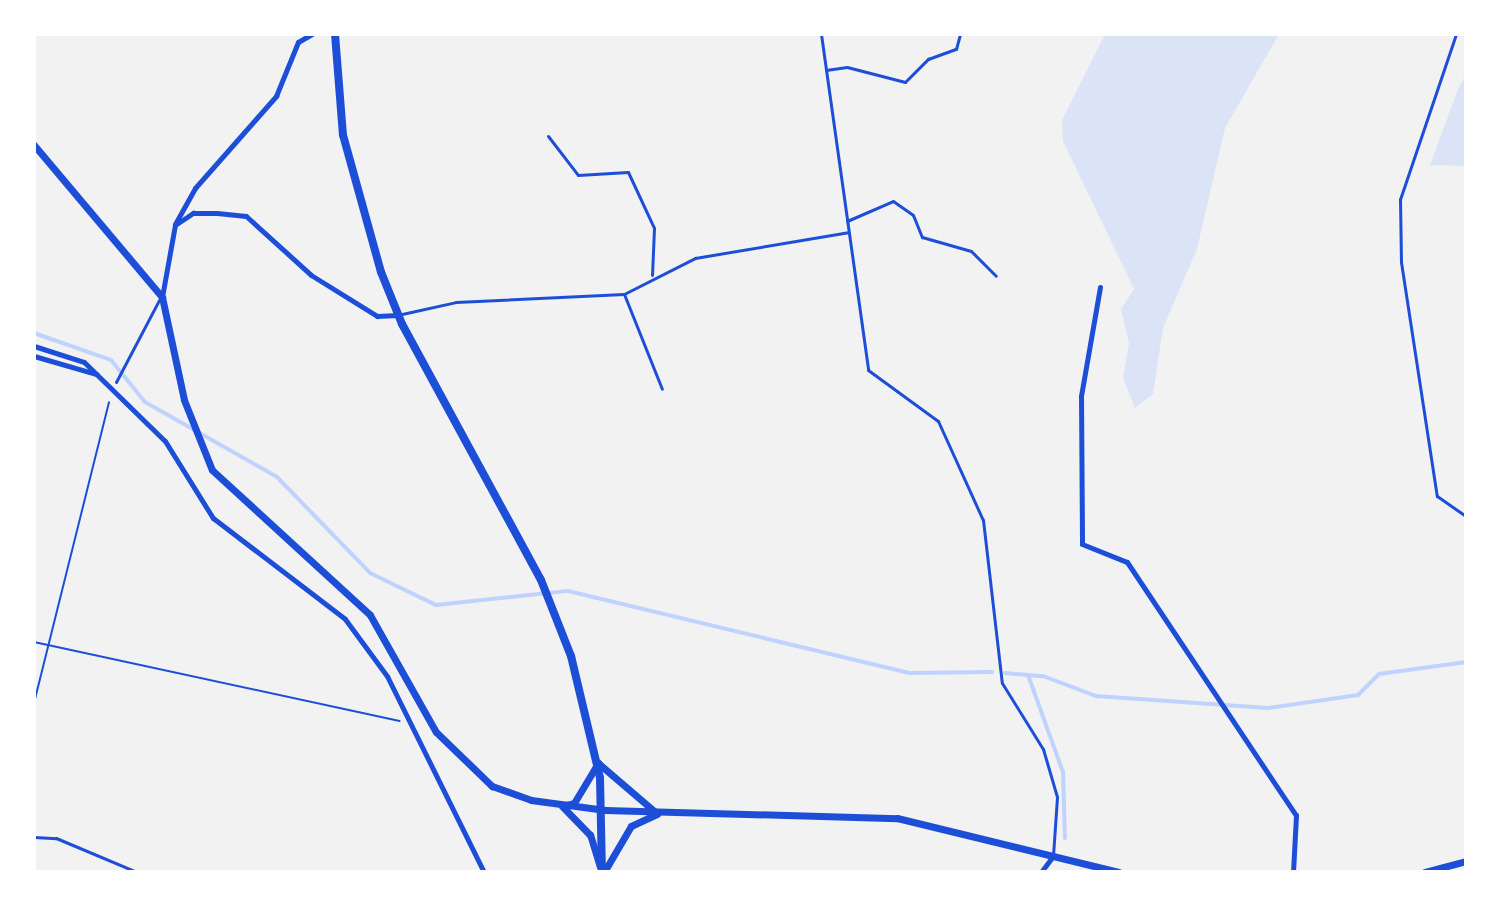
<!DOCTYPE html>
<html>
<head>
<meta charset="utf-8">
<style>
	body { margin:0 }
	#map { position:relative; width:1500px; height:906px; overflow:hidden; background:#f2f2f2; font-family:"Open Sans",sans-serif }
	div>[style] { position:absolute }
	.green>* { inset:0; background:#dbe4f7 }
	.stream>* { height:4px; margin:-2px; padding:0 2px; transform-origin:2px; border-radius:2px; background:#bfd3fe }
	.path>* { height:2px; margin:-1px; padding:0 1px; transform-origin:1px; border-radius:1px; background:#1d4ed8 }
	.service>* { height:3px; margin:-1.5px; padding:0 1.5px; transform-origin:1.5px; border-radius:1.5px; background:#1d4ed8 }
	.minor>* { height:5px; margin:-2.5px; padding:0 2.5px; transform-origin:2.5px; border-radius:2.5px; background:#1d4ed8 }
	.tertiary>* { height:7px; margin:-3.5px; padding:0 3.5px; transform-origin:3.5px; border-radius:3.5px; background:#1d4ed8 }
	.secondary>* { height:8px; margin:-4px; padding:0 4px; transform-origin:4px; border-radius:4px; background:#1d4ed8 }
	span { translate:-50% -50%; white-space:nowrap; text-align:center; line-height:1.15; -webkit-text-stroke:6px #fff; paint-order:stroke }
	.frame { position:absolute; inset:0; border:36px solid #fff; pointer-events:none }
</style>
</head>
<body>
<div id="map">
	<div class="green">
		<div style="clip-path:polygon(1105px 34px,1279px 34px,1225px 128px,1197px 249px,1163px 328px,1153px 394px,1135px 408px,1123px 378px,1129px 343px,1121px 309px,1134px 289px,1063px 141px,1062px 120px)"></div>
		<div style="clip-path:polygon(1466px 74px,1466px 166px,1430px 165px,1459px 87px)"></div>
	</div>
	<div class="stream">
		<div style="left:34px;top:333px;width:82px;rotate:19.3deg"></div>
		<div style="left:111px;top:360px;width:54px;rotate:51deg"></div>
		<div style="left:145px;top:402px;width:152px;rotate:29.6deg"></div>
		<div style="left:277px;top:477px;width:134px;rotate:45.9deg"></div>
		<div style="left:370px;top:573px;width:73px;rotate:25.9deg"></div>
		<div style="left:436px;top:605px;width:133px;rotate:-6.1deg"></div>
		<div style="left:568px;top:591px;width:351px;rotate:13.5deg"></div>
		<div style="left:909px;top:673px;width:83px;rotate:-0.7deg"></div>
		<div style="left:1005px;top:673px;width:38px;rotate:5deg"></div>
		<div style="left:1043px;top:676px;width:57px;rotate:20.7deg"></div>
		<div style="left:1096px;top:696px;width:172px;rotate:4deg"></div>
		<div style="left:1268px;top:708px;width:91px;rotate:-8.2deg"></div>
		<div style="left:1358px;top:695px;width:30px;rotate:-45deg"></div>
		<div style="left:1379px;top:674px;width:88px;rotate:-7.9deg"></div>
		<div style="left:1028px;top:675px;width:103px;rotate:70.2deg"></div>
		<div style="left:1063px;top:772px;width:66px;rotate:88.3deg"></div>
	</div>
	<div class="path">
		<div style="left:34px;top:642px;width:374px;rotate:12.2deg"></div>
		<div style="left:34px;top:703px;width:310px;rotate:-76deg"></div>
	</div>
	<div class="service">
		<div style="left:821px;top:34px;width:339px;rotate:82deg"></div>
		<div style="left:868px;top:370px;width:87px;rotate:36.1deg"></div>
		<div style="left:938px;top:421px;width:109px;rotate:65.6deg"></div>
		<div style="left:983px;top:520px;width:164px;rotate:83.4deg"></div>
		<div style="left:1002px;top:683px;width:78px;rotate:58.2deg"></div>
		<div style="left:1043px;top:749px;width:50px;rotate:73.7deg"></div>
		<div style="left:1057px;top:797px;width:59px;rotate:93.9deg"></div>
		<div style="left:1456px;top:34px;width:174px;rotate:108.7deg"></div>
		<div style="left:1400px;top:199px;width:63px;rotate:89.1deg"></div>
		<div style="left:1401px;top:262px;width:237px;rotate:81.3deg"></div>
		<div style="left:1437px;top:496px;width:35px;rotate:35deg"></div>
		<div style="left:826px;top:70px;width:21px;rotate:-8deg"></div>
		<div style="left:847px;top:67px;width:60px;rotate:14.5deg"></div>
		<div style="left:905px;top:82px;width:33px;rotate:-45deg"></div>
		<div style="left:928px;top:59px;width:30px;rotate:-20deg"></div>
		<div style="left:956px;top:49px;width:16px;rotate:-75deg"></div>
		<div style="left:548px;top:136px;width:49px;rotate:52.4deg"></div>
		<div style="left:578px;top:175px;width:50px;rotate:-3.4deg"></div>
		<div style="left:628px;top:172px;width:62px;rotate:65.1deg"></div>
		<div style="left:654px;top:228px;width:47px;rotate:92.4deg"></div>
		<div style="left:847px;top:221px;width:50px;rotate:-23.5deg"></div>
		<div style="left:893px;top:201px;width:24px;rotate:35deg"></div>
		<div style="left:913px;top:215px;width:24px;rotate:68deg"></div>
		<div style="left:922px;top:237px;width:51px;rotate:15.9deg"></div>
		<div style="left:971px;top:251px;width:35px;rotate:45deg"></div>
		<div style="left:624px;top:294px;width:102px;rotate:68.2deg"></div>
		<div style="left:402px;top:314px;width:55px;rotate:-12.5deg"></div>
		<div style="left:456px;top:302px;width:168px;rotate:-2.7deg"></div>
		<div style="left:624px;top:294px;width:80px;rotate:-26.9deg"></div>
		<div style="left:695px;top:258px;width:155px;rotate:-9.6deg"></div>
		<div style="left:116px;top:382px;width:93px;rotate:-62.3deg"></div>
		<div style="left:34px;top:837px;width:22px;rotate:3deg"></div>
		<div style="left:56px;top:838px;width:88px;rotate:22.8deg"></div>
	</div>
	<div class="minor">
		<div style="left:175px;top:224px;width:41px;rotate:-60.9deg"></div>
		<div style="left:195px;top:188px;width:123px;rotate:-48.6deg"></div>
		<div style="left:276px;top:96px;width:58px;rotate:-67.8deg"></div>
		<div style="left:298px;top:42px;width:16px;rotate:-30deg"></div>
		<div style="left:1100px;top:287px;width:111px;rotate:99.9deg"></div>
		<div style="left:1081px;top:396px;width:148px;rotate:89.6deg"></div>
		<div style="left:1082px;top:544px;width:48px;rotate:21.8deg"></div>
		<div style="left:1127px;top:562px;width:304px;rotate:56.3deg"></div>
		<div style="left:1296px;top:815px;width:57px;rotate:93deg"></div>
		<div style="left:162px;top:297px;width:73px;rotate:-79.8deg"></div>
		<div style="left:175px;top:225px;width:22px;rotate:-34deg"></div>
		<div style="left:193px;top:213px;width:24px"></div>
		<div style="left:217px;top:213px;width:29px;rotate:6deg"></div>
		<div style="left:246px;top:216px;width:88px;rotate:42.2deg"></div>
		<div style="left:311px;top:275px;width:78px;rotate:31.8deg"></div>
		<div style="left:377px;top:316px;width:21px;rotate:-3deg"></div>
		<div style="left:34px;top:346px;width:52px;rotate:17.7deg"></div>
		<div style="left:84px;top:362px;width:113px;rotate:44.3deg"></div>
		<div style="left:165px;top:441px;width:91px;rotate:58.1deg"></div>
		<div style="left:213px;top:518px;width:166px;rotate:37.4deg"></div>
		<div style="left:345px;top:619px;width:71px;rotate:53.6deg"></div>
		<div style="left:387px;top:676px;width:219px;rotate:63.7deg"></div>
		<div style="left:34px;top:356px;width:65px;rotate:16.2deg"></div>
		<div style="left:1041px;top:872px;width:20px;rotate:-53deg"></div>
	</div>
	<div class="tertiary">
		<div style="left:34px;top:145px;width:199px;rotate:49.9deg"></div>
		<div style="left:162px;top:297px;width:105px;rotate:77.9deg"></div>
		<div style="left:184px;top:400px;width:75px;rotate:68.2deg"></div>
		<div style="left:212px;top:470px;width:214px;rotate:42.5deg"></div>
		<div style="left:370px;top:615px;width:134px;rotate:60.6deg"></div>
		<div style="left:436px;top:732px;width:78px;rotate:44deg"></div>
		<div style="left:492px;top:786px;width:41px;rotate:19.7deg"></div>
		<div style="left:531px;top:800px;width:75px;rotate:7.7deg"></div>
		<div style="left:605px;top:810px;width:292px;rotate:1.6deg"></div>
		<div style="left:897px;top:818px;width:228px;rotate:13.7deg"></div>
		<div style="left:600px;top:867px;width:34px;rotate:-107deg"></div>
		<div style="left:590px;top:835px;width:40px;rotate:-134deg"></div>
		<div style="left:562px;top:806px;width:12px;rotate:-14deg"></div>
		<div style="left:574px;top:803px;width:47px;rotate:-59deg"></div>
		<div style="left:598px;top:763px;width:74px;rotate:40.6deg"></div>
		<div style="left:604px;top:872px;width:53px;rotate:-59.6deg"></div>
		<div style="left:631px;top:826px;width:29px;rotate:-25deg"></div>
		<div style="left:1425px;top:872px;width:42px;rotate:-15deg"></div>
	</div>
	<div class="secondary">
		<div style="left:335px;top:34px;width:101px;rotate:85.5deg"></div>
		<div style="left:343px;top:135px;width:142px;rotate:74.5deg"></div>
		<div style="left:381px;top:272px;width:56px;rotate:68deg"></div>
		<div style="left:402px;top:324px;width:291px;rotate:61.5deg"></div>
		<div style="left:541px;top:580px;width:82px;rotate:68.5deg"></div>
		<div style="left:571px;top:656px;width:125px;rotate:76.6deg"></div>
		<div style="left:600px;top:778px;width:94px;rotate:88.8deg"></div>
	</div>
	<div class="frame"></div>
</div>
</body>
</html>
